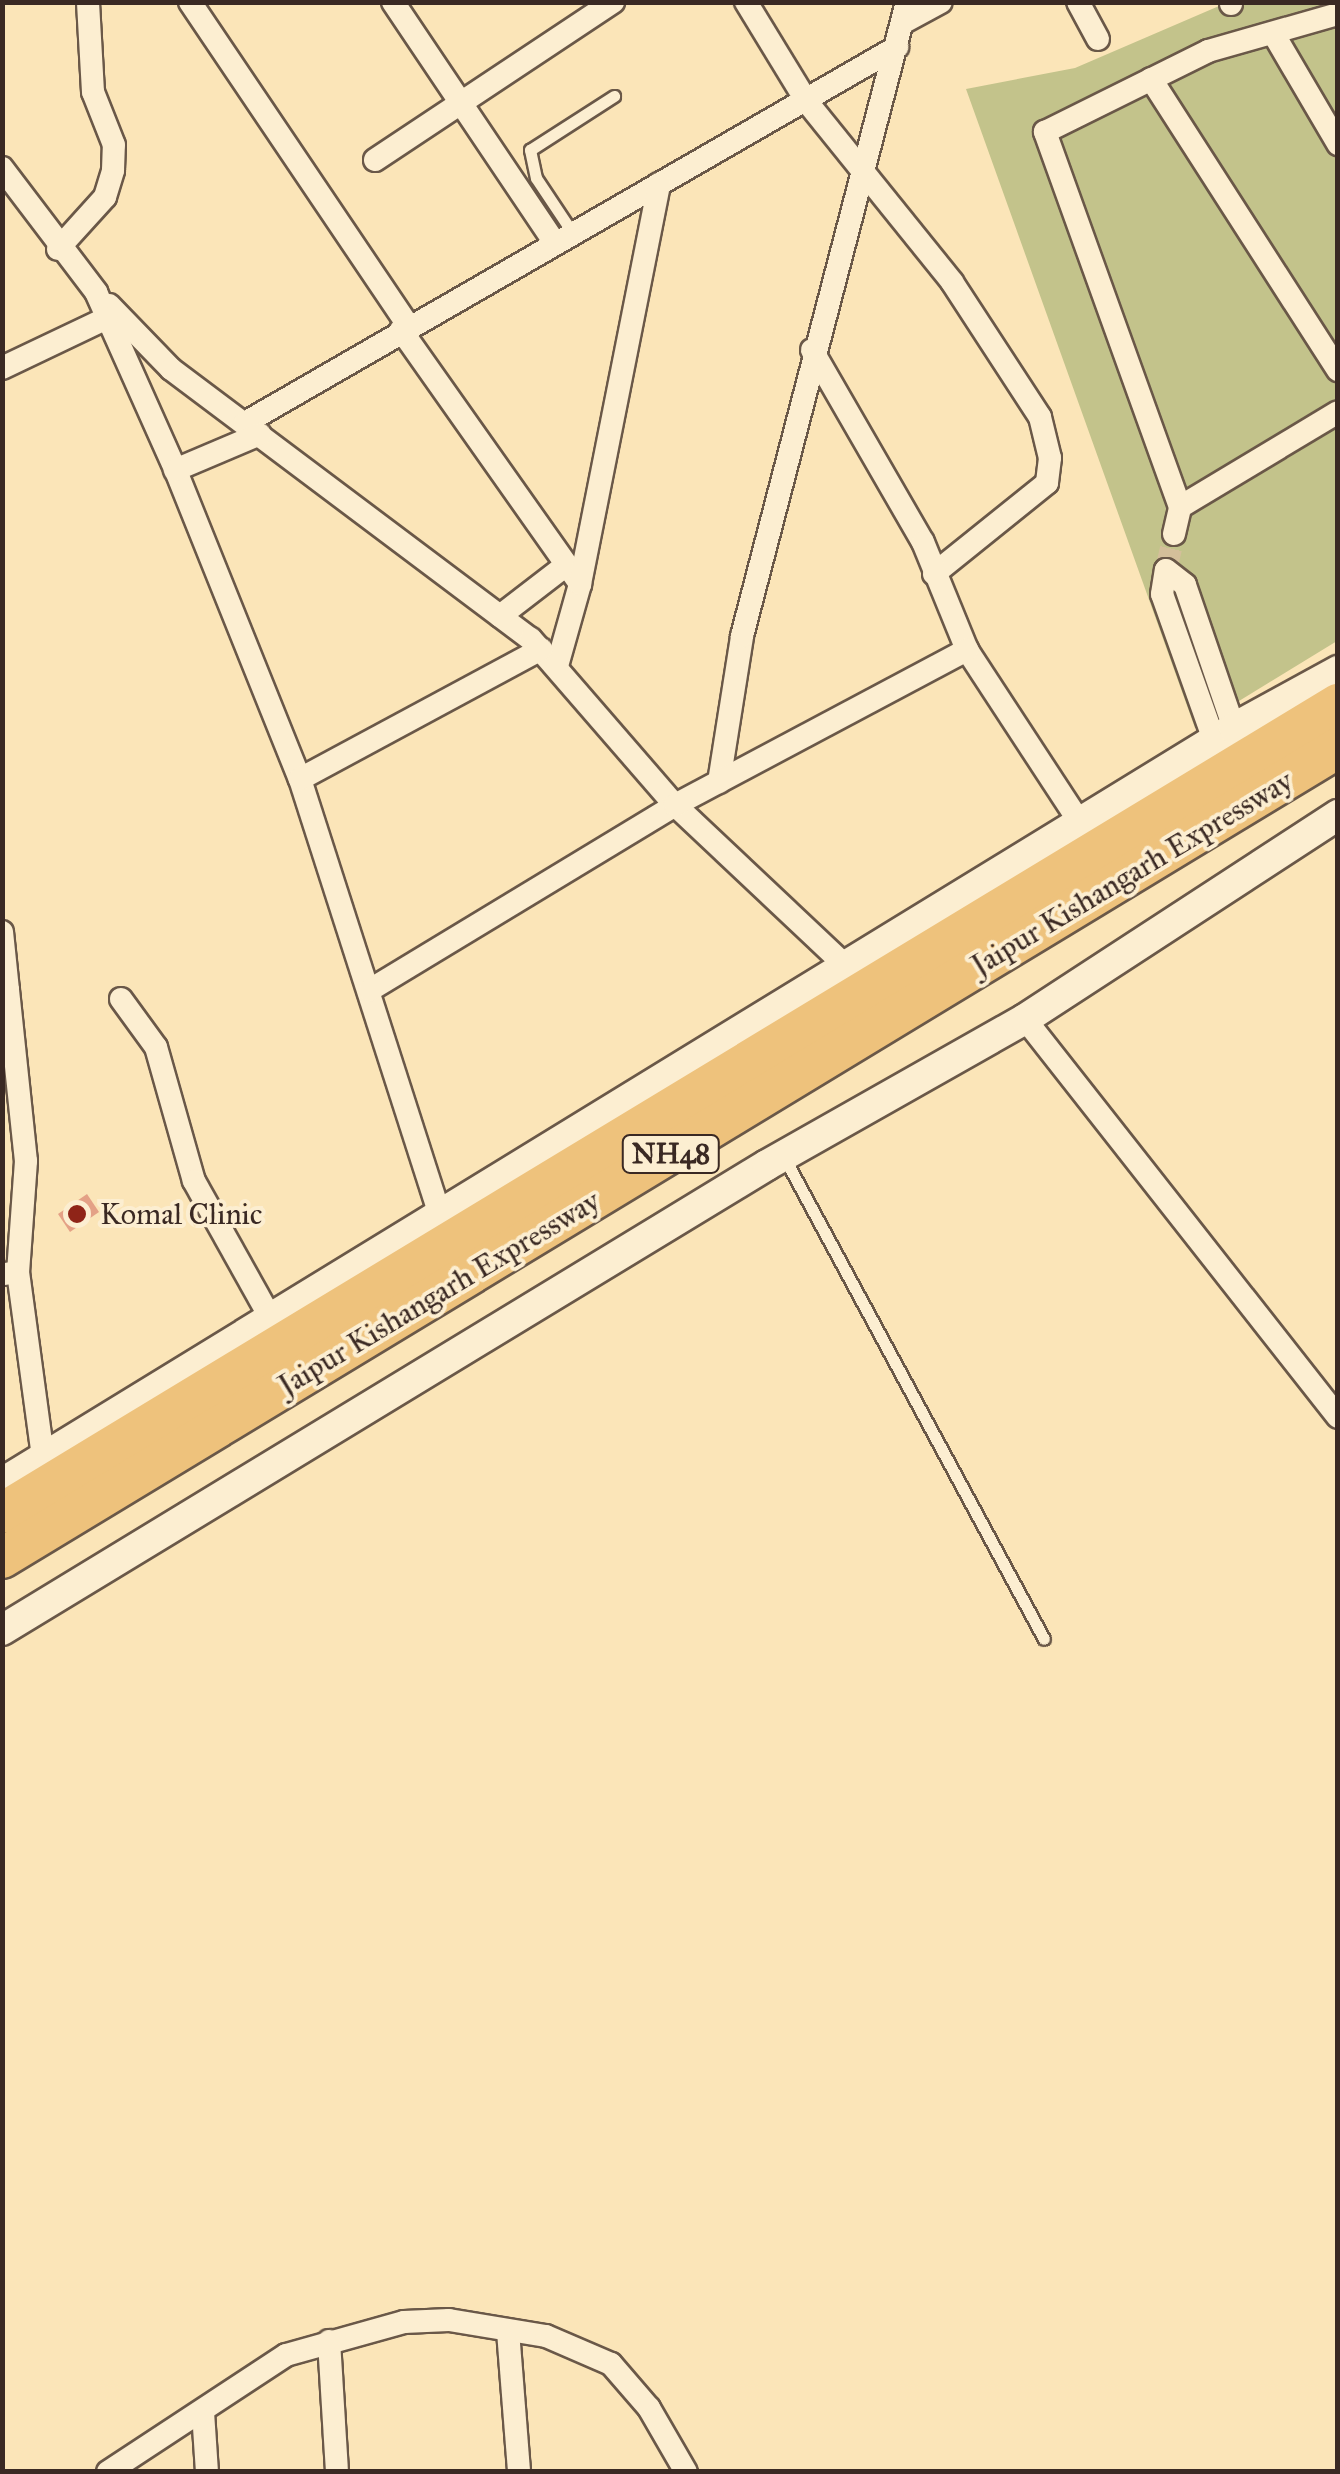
<!DOCTYPE html>
<html>
<head>
<meta charset="utf-8">
<style>
	body { margin:0 }
	#map { position:relative; width:1340px; height:2474px; overflow:hidden; background:#fbe5b8; font-family:"IM FELL Great Primer",serif }
	div>[style] { position:absolute }
	.green>* { inset:0; background:#c3c38b }
	.building>* { inset:0; background:#e4a186 }
	.minor-tunnel>* { height:22px; margin-top:-11px; transform-origin:0; background:repeating-linear-gradient(90deg,#d4bf9a 0 22px,transparent 0 33px) }
	.roads { filter:drop-shadow(2px 0 #6a5848) drop-shadow(-2px 0 #6a5848) drop-shadow(0 2px #6a5848) drop-shadow(0 -2px #6a5848) }
	.service>* { height:11px; margin:-5.5px; padding:0 5.5px; transform-origin:5.5px; border-radius:5.5px; background:#fceed1 }
	.minor>* { height:22px; margin:-11px; padding:0 11px; transform-origin:11px; border-radius:11px; background:#fceed1 }
	.tertiary>* { height:30px; margin:-15px; padding:0 15px; transform-origin:15px; border-radius:15px; background:#fceed1 }
	.trunk>* { height:40px; margin:-20px; padding:0 20px; transform-origin:20px; border-radius:20px; background:#eec27c }
	.dots>* { width:28px; height:28px; translate:-50% -50%; box-sizing:border-box; border:5px solid #fceed1; border-radius:50% }
	span { translate:-50% -50%; white-space:nowrap; text-align:center; line-height:1.15; -webkit-text-stroke:8px #fceed1; paint-order:stroke }
	.shield-label span { padding:2px 8px; background:#fceed1; border:2px solid; border-radius:8px; -webkit-text-stroke-width:0 }
	.shield-label { font-size:28px; color:#3a2923; font-weight:700 }
	.street-label { font-size:30px; color:#3a2923 }
	.poi-label { font-size:30px; color:#3a2923 }
	.left { translate:0 -50%; text-align:left }
	.frame { position:absolute; inset:0; border:5px solid #3a2923; pointer-events:none }
</style>
</head>
<body>
<div id="map">
	<div class="green">
		<div style="clip-path:polygon(1226px 3px,1337px 3px,1337px 641px,1195px 728px,966px 89px,1075px 68px)"></div>
	</div>
	<div class="building">
		<div style="clip-path:polygon(87px 1194px,99px 1212px,70px 1232px,58px 1214px)"></div>
	</div>
	<div class="minor-tunnel">
		<div style="left:1166px;top:570px;width:37px;rotate:-77deg"></div>
	</div>
	<div class="roads">
		<div class="service">
			<div style="left:572px;top:232px;width:65px;rotate:-123.7deg"></div>
			<div style="left:536px;top:178px;width:29px;rotate:-102deg"></div>
			<div style="left:530px;top:150px;width:100px;rotate:-32.7deg"></div>
			<div style="left:785px;top:1159px;width:545px;rotate:61.65deg"></div>
		</div>
		<div class="minor">
			<div style="left:190px;top:2px;width:390px;rotate:56deg"></div>
			<div style="left:393px;top:2px;width:289px;rotate:56.1deg"></div>
			<div style="left:746px;top:2px;width:117px;rotate:58.6deg"></div>
			<div style="left:807px;top:102px;width:231px;rotate:51.1deg"></div>
			<div style="left:952px;top:282px;width:161px;rotate:56.9deg"></div>
			<div style="left:1040px;top:417px;width:42px;rotate:76.3deg"></div>
			<div style="left:1050px;top:458px;width:25px;rotate:97deg"></div>
			<div style="left:1047px;top:483px;width:145px;rotate:141.2deg"></div>
			<div style="left:1078px;top:2px;width:42px;rotate:61.6deg"></div>
			<div style="left:1231px;top:2px;width:2px;rotate:90deg"></div>
			<div style="left:902px;top:23px;width:44px;rotate:-28.3deg"></div>
			<div style="left:1273px;top:33px;width:129px;rotate:59.6deg"></div>
			<div style="left:1151px;top:79px;width:346px;rotate:57.3deg"></div>
			<div style="left:375px;top:160px;width:286px;rotate:-33.6deg"></div>
			<div style="left:2px;top:168px;width:156px;rotate:52.8deg"></div>
			<div style="left:96px;top:292px;width:196px;rotate:65.9deg"></div>
			<div style="left:176px;top:471px;width:332px;rotate:68.1deg"></div>
			<div style="left:300px;top:779px;width:457px;rotate:72.2deg"></div>
			<div style="left:58px;top:249px;width:70px;rotate:-47.9deg"></div>
			<div style="left:105px;top:197px;width:28px;rotate:-73deg"></div>
			<div style="left:113px;top:170px;width:25px;rotate:-88deg"></div>
			<div style="left:114px;top:145px;width:57px;rotate:-111.6deg"></div>
			<div style="left:93px;top:92px;width:90px;rotate:-93.2deg"></div>
			<div style="left:109px;top:305px;width:89px;rotate:45.9deg"></div>
			<div style="left:171px;top:369px;width:450px;rotate:36.9deg"></div>
			<div style="left:531px;top:639px;width:220px;rotate:49.1deg"></div>
			<div style="left:675px;top:805px;width:239px;rotate:43.3deg"></div>
			<div style="left:401px;top:330px;width:311px;rotate:54.8deg"></div>
			<div style="left:812px;top:350px;width:222px;rotate:60deg"></div>
			<div style="left:923px;top:542px;width:117px;rotate:67.8deg"></div>
			<div style="left:967px;top:650px;width:208px;rotate:56.8deg"></div>
			<div style="left:2px;top:368px;width:116px;rotate:-25.5deg"></div>
			<div style="left:245px;top:423px;width:753px;rotate:-29.97deg"></div>
			<div style="left:175px;top:470px;width:92px;rotate:-23deg"></div>
			<div style="left:1180px;top:507px;width:184px;rotate:-31deg"></div>
			<div style="left:1174px;top:534px;width:28px;rotate:-77deg"></div>
			<div style="left:1180px;top:507px;width:399px;rotate:-109.8deg"></div>
			<div style="left:1045px;top:132px;width:182px;rotate:-26.4deg"></div>
			<div style="left:1208px;top:51px;width:135px;rotate:-15.9deg"></div>
			<div style="left:500px;top:616px;width:82px;rotate:-37.6deg"></div>
			<div style="left:557px;top:666px;width:85px;rotate:-74.3deg"></div>
			<div style="left:580px;top:584px;width:408px;rotate:-78.8deg"></div>
			<div style="left:1214px;top:740px;width:155px;rotate:-109.6deg"></div>
			<div style="left:1162px;top:594px;width:24px;rotate:-81deg"></div>
			<div style="left:1166px;top:570px;width:24px;rotate:38deg"></div>
			<div style="left:1185px;top:585px;width:151px;rotate:71.1deg"></div>
			<div style="left:300px;top:779px;width:274px;rotate:-28.3deg"></div>
			<div style="left:719px;top:782px;width:148px;rotate:-81deg"></div>
			<div style="left:742px;top:636px;width:655px;rotate:-75.41deg"></div>
			<div style="left:2px;top:932px;width:58px;rotate:84.1deg"></div>
			<div style="left:8px;top:990px;width:6px;rotate:171deg"></div>
			<div style="left:8px;top:990px;width:172px;rotate:84deg"></div>
			<div style="left:26px;top:1161px;width:111px;rotate:94.1deg"></div>
			<div style="left:370px;top:990px;width:357px;rotate:-31.2deg"></div>
			<div style="left:675px;top:805px;width:331px;rotate:-28deg"></div>
			<div style="left:121px;top:999px;width:59px;rotate:53.9deg"></div>
			<div style="left:156px;top:1047px;width:139px;rotate:74.2deg"></div>
			<div style="left:194px;top:1181px;width:156px;rotate:60.8deg"></div>
			<div style="left:1025px;top:1019px;width:506px;rotate:51.82deg"></div>
			<div style="left:5px;top:1274px;width:13px;rotate:-9deg"></div>
			<div style="left:18px;top:1272px;width:188px;rotate:82.3deg"></div>
			<div style="left:508px;top:2331px;width:141px;rotate:85.5deg"></div>
			<div style="left:329px;top:2341px;width:131px;rotate:86.5deg"></div>
			<div style="left:203px;top:2412px;width:60px;rotate:86.2deg"></div>
			<div style="left:108px;top:2472px;width:213px;rotate:-33.3deg"></div>
			<div style="left:286px;top:2355px;width:123px;rotate:-15.6deg"></div>
			<div style="left:404px;top:2322px;width:45px;rotate:-2.5deg"></div>
			<div style="left:449px;top:2320px;width:98px;rotate:9.4deg"></div>
			<div style="left:546px;top:2336px;width:71px;rotate:23.3deg"></div>
			<div style="left:611px;top:2364px;width:58px;rotate:49.2deg"></div>
			<div style="left:649px;top:2408px;width:74px;rotate:60deg"></div>
		</div>
		<div class="tertiary">
			<div style="left:2px;top:1483px;width:1445px;rotate:-31.5deg"></div>
			<div style="left:1234px;top:728px;width:119px;rotate:-28.7deg"></div>
			<div style="left:2px;top:1630px;width:895px;rotate:-31.29deg"></div>
			<div style="left:767px;top:1165px;width:296px;rotate:-29.5deg"></div>
			<div style="left:1025px;top:1019px;width:374px;rotate:-33.1deg"></div>
		</div>
		<div class="trunk">
			<div style="left:2px;top:1513px;width:1562px;rotate:-31.2deg"></div>
			<div style="left:2px;top:1558px;width:1562px;rotate:-31.23deg"></div>
		</div>
	</div>
	<div class="dots">
		<div style="left:77px;top:1214px;background:#8f2418"></div>
	</div>
	<div class="shield-label">
		<span style="left:671px;top:1154px">NH48</span>
	</div>
	<div class="street-label">
		<span style="left:1132px;top:873px;rotate:-31deg">Jaipur Kishangarh Expressway</span>
		<span style="left:439px;top:1293px;rotate:-31deg">Jaipur Kishangarh Expressway</span>
	</div>
	<div class="poi-label">
		<span class="left" style="left:100px;top:1214px">Komal Clinic</span>
	</div>
	<div class="frame"></div>
</div>
</body>
</html>
